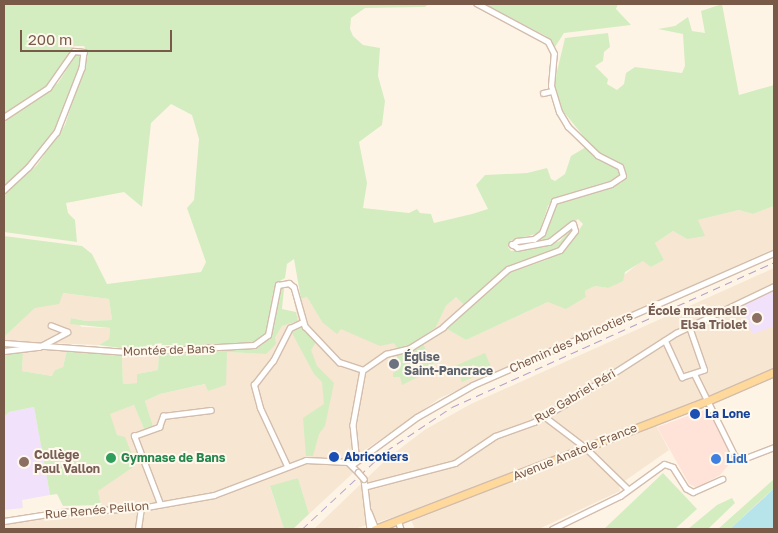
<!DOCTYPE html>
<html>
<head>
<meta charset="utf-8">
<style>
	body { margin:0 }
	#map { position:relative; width:778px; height:533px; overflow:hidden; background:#fef4e5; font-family:"Golos Text",sans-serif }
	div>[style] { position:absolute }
	.residential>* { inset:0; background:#f6e6d2 }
	.commercial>* { inset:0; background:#ffe3d8 }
	.education>* { inset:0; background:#f1e1fb }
	.green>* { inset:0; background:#d3edc1 }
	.water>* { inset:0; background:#b7e3ea }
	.roads { filter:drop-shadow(1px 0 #d3bdac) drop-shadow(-1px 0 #d3bdac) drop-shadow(0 1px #d3bdac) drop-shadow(0 -1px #d3bdac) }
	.street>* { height:4.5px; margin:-2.25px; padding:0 2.25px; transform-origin:2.25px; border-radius:2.25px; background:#fff }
	.primary>* { height:7px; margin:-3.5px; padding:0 3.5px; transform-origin:3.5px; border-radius:3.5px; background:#ffd99b }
	.rail>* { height:1px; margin-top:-0.5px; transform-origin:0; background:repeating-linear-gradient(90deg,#b7a1c9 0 8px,transparent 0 13px) }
	.bridges { filter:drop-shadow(1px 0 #d3bdac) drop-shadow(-1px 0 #d3bdac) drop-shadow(0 1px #d3bdac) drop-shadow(0 -1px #d3bdac) }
	.street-bridge>* { height:4.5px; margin:-2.25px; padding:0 2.25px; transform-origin:2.25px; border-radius:2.25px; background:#fff }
	.dots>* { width:14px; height:14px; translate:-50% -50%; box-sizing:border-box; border:2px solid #fff8ed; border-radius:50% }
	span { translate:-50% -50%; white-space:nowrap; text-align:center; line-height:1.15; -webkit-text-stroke:4px #fff8ed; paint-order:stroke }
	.education-label { font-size:12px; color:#785e54; font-weight:700 }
	.right { translate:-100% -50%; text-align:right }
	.left { translate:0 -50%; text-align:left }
	.street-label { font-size:12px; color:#795947 }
	.worship-label { font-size:12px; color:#5b616d; font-weight:700 }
	.transit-label { font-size:12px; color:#164399; font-weight:700 }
	.leisure-label { font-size:12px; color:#27864d; font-weight:700 }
	.shop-label { font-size:12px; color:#366cbe; font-weight:700 }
	.frame { position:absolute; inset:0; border:5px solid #795947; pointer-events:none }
	.scale { position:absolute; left:20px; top:30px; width:152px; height:22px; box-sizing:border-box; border:2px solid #795947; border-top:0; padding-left:6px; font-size:15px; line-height:18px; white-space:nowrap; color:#795947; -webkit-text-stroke:4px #fff8ed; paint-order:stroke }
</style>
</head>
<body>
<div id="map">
	<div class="residential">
		<div style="clip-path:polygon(774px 206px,774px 249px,440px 398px,352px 459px,350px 468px,353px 473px,309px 514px,298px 478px,270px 487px,284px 529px,4px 529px,4px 525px,57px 516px,102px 514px,98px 491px,117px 435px,109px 414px,134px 405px,144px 429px,153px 426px,145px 401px,160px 394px,206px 384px,224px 374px,227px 352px,266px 354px,282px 326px,298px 321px,294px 302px,307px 297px,322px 322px,341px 329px,436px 327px,446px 306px,456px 297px,469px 310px,447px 329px,466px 340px,548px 302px,586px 297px,585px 291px,595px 286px,608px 288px,643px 260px,651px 267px,664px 260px,655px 243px,673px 231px,687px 239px,698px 220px,739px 210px,753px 214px)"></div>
		<div style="clip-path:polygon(774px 268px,774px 368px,653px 420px,669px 450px,619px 485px,620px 491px,539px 529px,415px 529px,408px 513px,354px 529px,314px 529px,389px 457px,426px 429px,471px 404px)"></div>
		<div style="clip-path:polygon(62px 293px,109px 299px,112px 320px,86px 321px,71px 318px,82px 327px,110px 328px,109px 339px,99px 345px,4px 341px,4px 337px,35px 308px)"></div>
		<div style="clip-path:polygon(44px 348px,67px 350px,63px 367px,55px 370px,53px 376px,22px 371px,23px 353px)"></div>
		<div style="clip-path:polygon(159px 352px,158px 370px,137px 374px,137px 383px,123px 384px,122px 356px)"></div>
	</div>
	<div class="commercial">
		<div style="clip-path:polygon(710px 408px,734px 459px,720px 475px,697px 488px,689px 484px,657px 427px)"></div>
	</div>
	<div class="education">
		<div style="clip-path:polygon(774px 288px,774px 326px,753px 334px,739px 305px)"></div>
		<div style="clip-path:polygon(34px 407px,50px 495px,22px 500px,23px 508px,4px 510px,4px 417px,9px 412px)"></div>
	</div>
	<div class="green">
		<div style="clip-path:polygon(4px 4px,429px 4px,425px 7px,365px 8px,351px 18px,350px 29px,353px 36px,363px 45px,380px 48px,378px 76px,385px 101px,382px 125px,359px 142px,367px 183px,363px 208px,409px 213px,417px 209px,420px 213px,431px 214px,434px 223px,472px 214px,488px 209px,476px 185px,485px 175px,527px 173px,547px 168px,551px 179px,555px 181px,565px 174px,571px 156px,586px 147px,598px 158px,618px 168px,620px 174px,616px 179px,554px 198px,548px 206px,539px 233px,510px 241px,508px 247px,511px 251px,549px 245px,560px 241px,572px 228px,564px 244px,557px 250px,506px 268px,466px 307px,456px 297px,446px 306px,436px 327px,412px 344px,397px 348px,394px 343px,380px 346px,341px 329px,337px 334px,322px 322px,307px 297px,301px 299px,294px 259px,287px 264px,285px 278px,278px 282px,273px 293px,267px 333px,249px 345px,158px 345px,127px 349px,99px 345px,109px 339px,110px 328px,70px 324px,71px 318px,86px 321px,112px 320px,109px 299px,63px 293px,59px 304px,35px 308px,4px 337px,4px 236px,82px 246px,92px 254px,107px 284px,201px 272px,206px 262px,187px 208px,194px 200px,199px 139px,192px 115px,171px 104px,151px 123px,142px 207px,124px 192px,66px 203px,68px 213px,75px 220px,77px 242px,4px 232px,4px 194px,37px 165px,65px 125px,88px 54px,84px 46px,74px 46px,62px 70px,43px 90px,4px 113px)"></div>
		<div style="clip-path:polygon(484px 4px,618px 4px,616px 9px,631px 25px,564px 33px,555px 47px,546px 36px)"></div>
		<div style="clip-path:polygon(722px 4px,739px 95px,774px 85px,774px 206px,753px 214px,739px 210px,698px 220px,705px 236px,687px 239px,673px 231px,655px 243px,664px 260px,651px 267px,643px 261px,625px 272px,623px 281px,608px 288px,595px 286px,585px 291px,586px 297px,566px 309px,548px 302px,466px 340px,447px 329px,508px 273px,546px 260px,569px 245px,583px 224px,578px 219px,550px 241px,541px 243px,539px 240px,545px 233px,550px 213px,557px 201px,621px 183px,626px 177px,624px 165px,597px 153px,563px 111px,554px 84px,565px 38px,608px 33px,610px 47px,604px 52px,603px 61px,595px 66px,608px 79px,607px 84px,617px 90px,624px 84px,626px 73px,635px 67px,682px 73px,685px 66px,683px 34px,658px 29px,675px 26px,688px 17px,692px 31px,705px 33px,701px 11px)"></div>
		<div style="clip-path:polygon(77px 53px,81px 56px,80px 67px,54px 133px,29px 163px,4px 186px,4px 119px,58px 83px)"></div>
		<div style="clip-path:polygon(281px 287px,284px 289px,282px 309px,296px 312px,298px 321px,282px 326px,275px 338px,276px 344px,266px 354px,227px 352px,226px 385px,208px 391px,205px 384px,160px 394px,145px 401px,153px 426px,144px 429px,134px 405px,110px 414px,117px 435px,125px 437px,136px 465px,98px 491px,101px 505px,63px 506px,57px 494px,50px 495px,34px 407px,9px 412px,4px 417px,4px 354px,23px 353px,22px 371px,52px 376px,55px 370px,63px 367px,67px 350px,122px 356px,123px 384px,137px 383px,137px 374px,158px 370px,159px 352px,223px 351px,262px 345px,274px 328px,276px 300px)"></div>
		<div style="clip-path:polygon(294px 328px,303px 328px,316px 342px,311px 350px,317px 366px,334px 383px,325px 426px,319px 434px,313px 456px,306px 456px,303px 418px,324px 404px,322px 382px,314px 374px,291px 331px)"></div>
		<div style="clip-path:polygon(423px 344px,436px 368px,402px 385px,400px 377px,393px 377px,393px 373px,400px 368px,396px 353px)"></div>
		<div style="clip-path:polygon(485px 353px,492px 369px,462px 382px,455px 366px)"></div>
		<div style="clip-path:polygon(663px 473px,697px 509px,675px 529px,604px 529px)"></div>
		<div style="clip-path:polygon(298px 478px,309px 514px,293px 529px,284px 529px,270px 486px)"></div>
		<div style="clip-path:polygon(774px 479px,774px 488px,730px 529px,718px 529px)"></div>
		<div style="clip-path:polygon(732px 498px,735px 503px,708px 529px,688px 529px,717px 505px)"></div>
	</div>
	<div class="water">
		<div style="clip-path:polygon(774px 488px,774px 529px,730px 529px,766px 496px)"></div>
	</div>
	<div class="roads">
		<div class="street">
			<div style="left:543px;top:93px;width:9px;rotate:-13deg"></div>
			<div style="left:4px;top:117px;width:53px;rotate:-33.4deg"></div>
			<div style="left:48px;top:88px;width:45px;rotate:-54.9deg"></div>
			<div style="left:74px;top:51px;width:10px;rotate:6deg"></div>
			<div style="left:84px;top:52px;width:16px;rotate:97deg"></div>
			<div style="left:82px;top:68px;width:69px;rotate:111.3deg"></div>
			<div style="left:57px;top:132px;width:45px;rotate:128.7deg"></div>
			<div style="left:29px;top:167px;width:34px;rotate:137deg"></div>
			<div style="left:665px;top:340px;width:41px;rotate:65.3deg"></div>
			<div style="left:682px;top:377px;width:23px;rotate:-18deg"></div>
			<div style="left:704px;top:370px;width:46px;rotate:-109.2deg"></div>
			<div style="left:4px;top:343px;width:123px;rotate:4.2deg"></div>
			<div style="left:127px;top:352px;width:127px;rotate:-3.2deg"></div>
			<div style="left:254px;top:345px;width:17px;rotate:-36deg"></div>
			<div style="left:268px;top:335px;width:51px;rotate:-78.7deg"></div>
			<div style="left:278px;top:285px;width:11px;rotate:-10deg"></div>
			<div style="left:289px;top:283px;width:6px;rotate:39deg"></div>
			<div style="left:294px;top:287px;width:41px;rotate:74.2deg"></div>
			<div style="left:305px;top:326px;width:50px;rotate:46.6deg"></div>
			<div style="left:339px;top:362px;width:25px;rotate:18deg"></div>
			<div style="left:363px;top:370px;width:56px;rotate:100.3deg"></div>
			<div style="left:353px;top:425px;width:36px;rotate:84deg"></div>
			<div style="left:4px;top:351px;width:35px;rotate:-7deg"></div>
			<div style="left:39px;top:347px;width:32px;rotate:-28deg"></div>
			<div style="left:67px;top:332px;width:17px;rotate:-159deg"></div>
			<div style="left:363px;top:370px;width:28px;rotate:-35deg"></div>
			<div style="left:386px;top:354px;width:25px;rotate:-14deg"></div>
			<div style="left:410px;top:348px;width:39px;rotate:-32deg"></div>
			<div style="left:443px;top:327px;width:87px;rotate:-41.7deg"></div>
			<div style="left:508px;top:269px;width:55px;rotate:-20.1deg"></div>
			<div style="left:560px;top:250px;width:24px;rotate:-52deg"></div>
			<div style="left:575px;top:231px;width:7px;rotate:-106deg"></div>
			<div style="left:573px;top:224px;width:29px;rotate:142deg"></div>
			<div style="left:550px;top:242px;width:33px;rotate:169deg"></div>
			<div style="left:518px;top:248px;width:7px;rotate:-153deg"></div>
			<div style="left:512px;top:245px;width:6px;rotate:-39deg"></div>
			<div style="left:517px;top:241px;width:17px;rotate:-7deg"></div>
			<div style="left:534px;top:239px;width:10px;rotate:-37deg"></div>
			<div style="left:542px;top:233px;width:34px;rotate:-69deg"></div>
			<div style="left:554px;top:201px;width:59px;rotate:-16.6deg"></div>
			<div style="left:611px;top:184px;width:14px;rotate:-34deg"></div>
			<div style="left:623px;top:176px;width:9px;rotate:-108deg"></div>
			<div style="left:620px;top:167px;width:25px;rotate:-153deg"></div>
			<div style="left:598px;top:156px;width:42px;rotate:-136deg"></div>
			<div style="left:568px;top:127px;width:17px;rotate:-121deg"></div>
			<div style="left:559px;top:112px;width:27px;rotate:-107deg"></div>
			<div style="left:551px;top:86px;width:32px;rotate:-85deg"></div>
			<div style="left:554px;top:54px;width:13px;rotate:-117deg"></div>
			<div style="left:548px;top:42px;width:81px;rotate:-151.8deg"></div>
			<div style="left:695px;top:375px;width:90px;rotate:63.7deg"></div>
			<div style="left:735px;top:456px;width:9px;rotate:21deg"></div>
			<div style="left:743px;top:459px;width:33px;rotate:-21deg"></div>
			<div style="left:544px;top:416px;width:53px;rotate:37.3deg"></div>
			<div style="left:586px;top:448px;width:59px;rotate:44.3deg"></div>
			<div style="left:353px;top:464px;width:79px;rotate:-36.3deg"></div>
			<div style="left:417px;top:417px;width:64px;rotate:-29.7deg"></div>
			<div style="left:473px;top:385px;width:329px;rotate:-23.7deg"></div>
			<div style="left:287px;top:466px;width:64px;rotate:-115deg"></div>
			<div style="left:260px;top:408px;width:24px;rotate:-105deg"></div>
			<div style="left:254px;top:385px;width:31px;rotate:-52deg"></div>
			<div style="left:273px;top:361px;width:37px;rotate:-63deg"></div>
			<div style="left:290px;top:328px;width:14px;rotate:-25deg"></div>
			<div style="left:364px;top:479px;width:50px;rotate:83.2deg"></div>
			<div style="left:367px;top:486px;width:91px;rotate:-14.6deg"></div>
			<div style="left:455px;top:463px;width:48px;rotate:-34deg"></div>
			<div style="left:495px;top:436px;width:41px;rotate:-19.7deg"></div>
			<div style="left:534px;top:422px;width:38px;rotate:-30deg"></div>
			<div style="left:567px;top:403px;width:130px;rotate:-32.7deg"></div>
			<div style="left:676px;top:333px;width:109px;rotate:-25.6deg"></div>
			<div style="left:160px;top:504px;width:73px;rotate:-110.9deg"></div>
			<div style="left:134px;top:436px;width:27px;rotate:-20deg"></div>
			<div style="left:159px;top:427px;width:12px;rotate:-70deg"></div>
			<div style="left:163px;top:416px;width:48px;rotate:-7.1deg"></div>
			<div style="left:369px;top:512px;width:18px;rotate:68deg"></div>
			<div style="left:398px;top:520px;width:9px;rotate:72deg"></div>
			<div style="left:4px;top:521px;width:58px;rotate:-9deg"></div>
			<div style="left:61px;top:512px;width:80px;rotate:-2.9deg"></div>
			<div style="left:141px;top:508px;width:74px;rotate:-10.1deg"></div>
			<div style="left:214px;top:495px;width:98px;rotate:-20.8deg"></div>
			<div style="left:306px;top:460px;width:42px;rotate:2.7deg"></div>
			<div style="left:348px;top:462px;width:14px;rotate:45deg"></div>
			<div style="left:138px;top:529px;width:21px;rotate:-82deg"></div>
			<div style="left:552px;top:529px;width:76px;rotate:-25.9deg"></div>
			<div style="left:620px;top:496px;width:54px;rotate:-36deg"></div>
			<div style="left:664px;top:464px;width:9px;rotate:18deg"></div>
			<div style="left:673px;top:467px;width:25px;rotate:58deg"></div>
			<div style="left:686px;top:488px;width:8px;rotate:30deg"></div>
			<div style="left:693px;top:492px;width:32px;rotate:-24deg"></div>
		</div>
		<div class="primary">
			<div style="left:375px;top:529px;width:356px;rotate:-21.1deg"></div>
			<div style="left:707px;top:401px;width:73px;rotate:-23.4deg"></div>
		</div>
	</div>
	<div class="rail">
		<div style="left:302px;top:529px;width:115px;rotate:-42.9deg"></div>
		<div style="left:386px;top:451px;width:79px;rotate:-33.7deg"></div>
		<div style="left:452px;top:407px;width:353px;rotate:-24.2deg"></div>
	</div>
	<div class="bridges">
		<div class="street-bridge">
			<div style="left:358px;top:472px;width:9px;rotate:49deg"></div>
		</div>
	</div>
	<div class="dots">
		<div style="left:757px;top:318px;background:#8d6e63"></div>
		<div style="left:394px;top:364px;background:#6b7280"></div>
		<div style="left:695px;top:414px;background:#1a4fb4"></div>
		<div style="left:334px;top:457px;background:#1a4fb4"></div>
		<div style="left:111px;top:458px;background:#2e9e5b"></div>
		<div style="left:716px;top:459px;background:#3f7fe0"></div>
		<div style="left:24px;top:462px;background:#8d6e63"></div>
	</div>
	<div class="education-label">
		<span class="right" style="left:747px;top:318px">École maternelle<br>Elsa Triolet</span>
		<span class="left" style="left:34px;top:462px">Collège<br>Paul Vallon</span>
	</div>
	<div class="street-label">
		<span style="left:571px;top:342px;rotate:-24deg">Chemin des Abricotiers</span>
		<span style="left:169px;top:350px;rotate:-2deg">Montée de Bans</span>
		<span style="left:575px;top:396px;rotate:-31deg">Rue Gabriel Péri</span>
		<span style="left:575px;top:452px;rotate:-22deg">Avenue Anatole France</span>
		<span style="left:97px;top:510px;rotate:-5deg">Rue Renée Peillon</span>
	</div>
	<div class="worship-label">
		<span class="left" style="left:404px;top:364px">Église<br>Saint-Pancrace</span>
	</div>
	<div class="transit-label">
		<span class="left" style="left:705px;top:414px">La Lone</span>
		<span class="left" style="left:344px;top:457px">Abricotiers</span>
	</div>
	<div class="leisure-label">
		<span class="left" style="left:121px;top:458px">Gymnase de Bans</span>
	</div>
	<div class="shop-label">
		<span class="left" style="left:726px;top:459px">Lidl</span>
	</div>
	<div class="frame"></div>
	<div class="scale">200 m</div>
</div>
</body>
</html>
